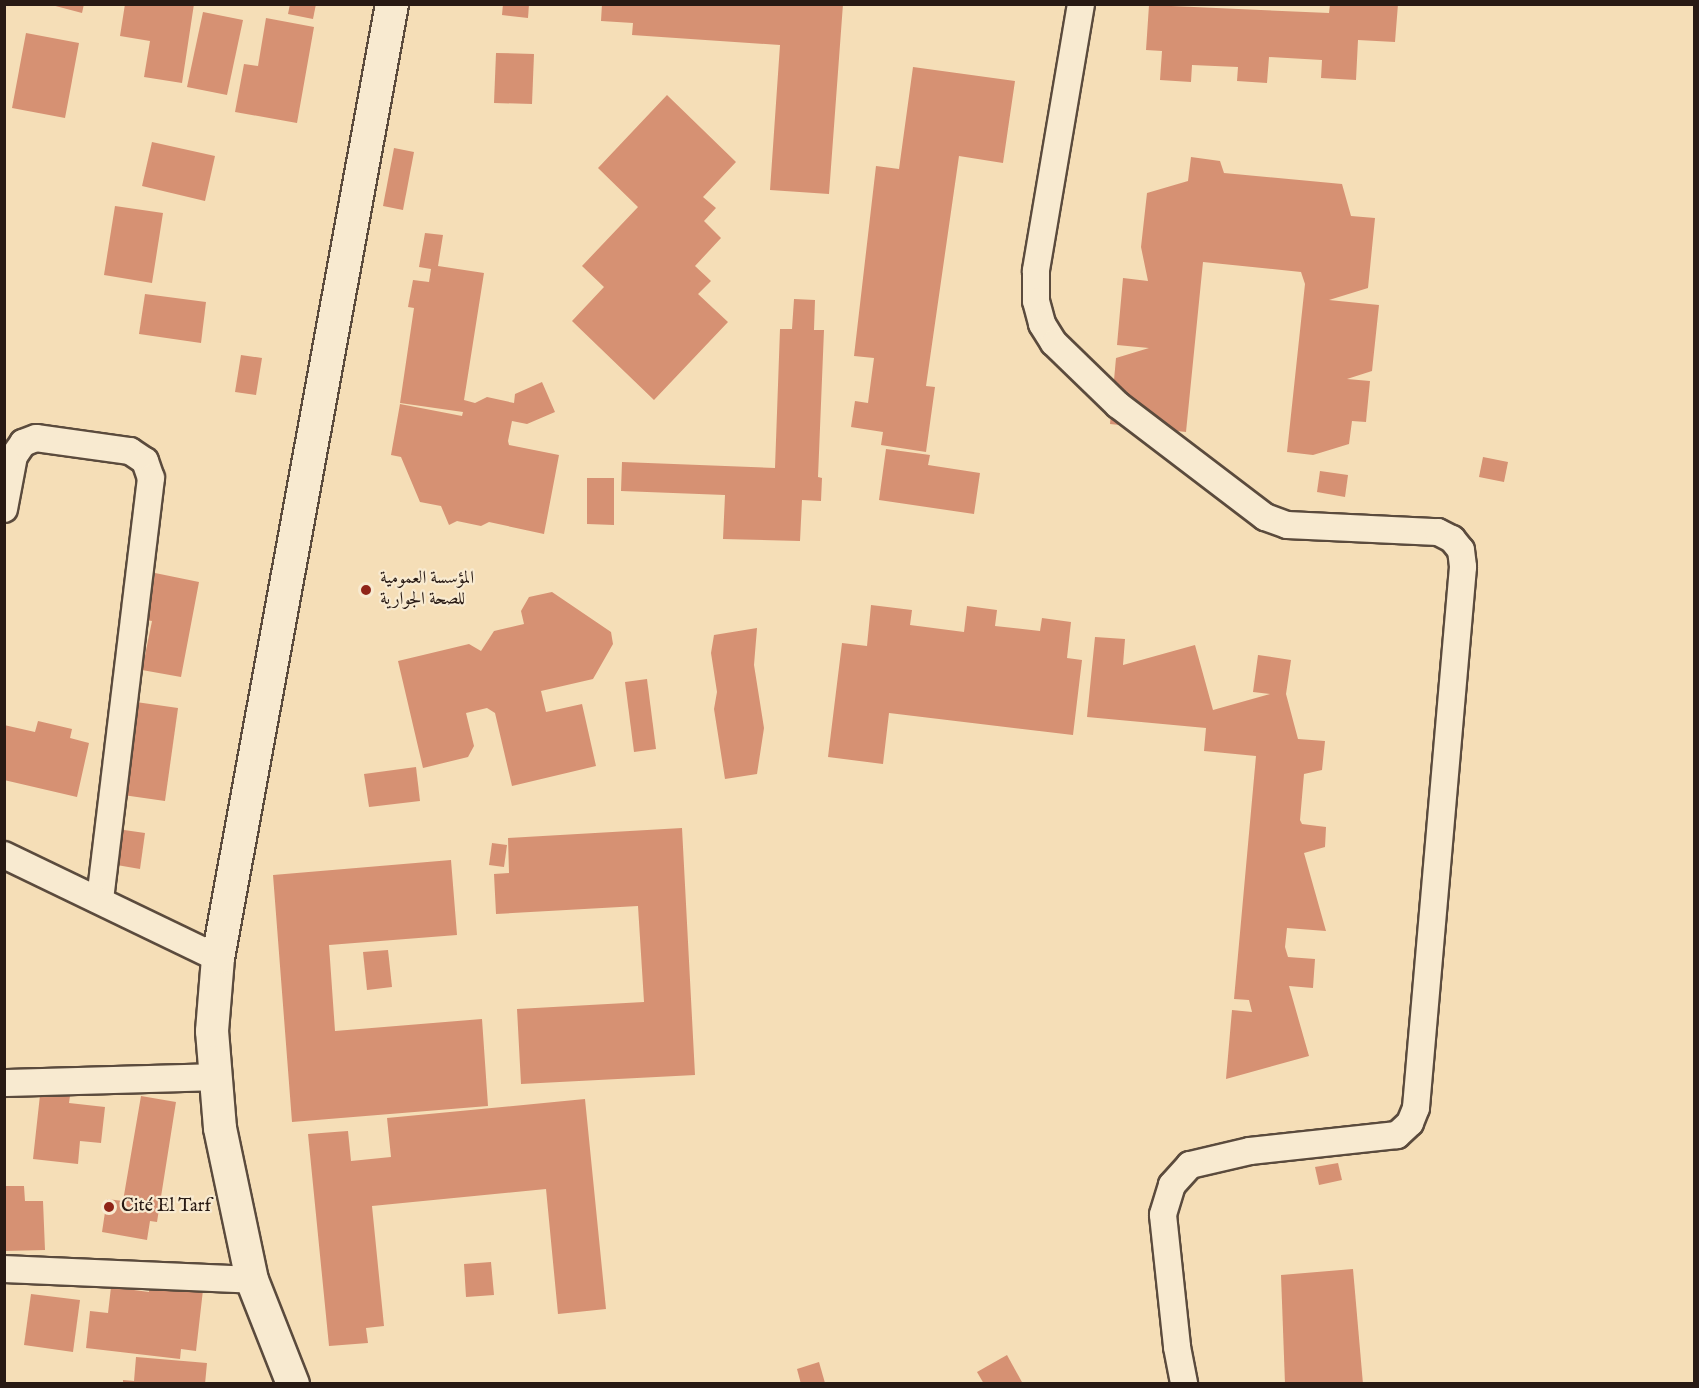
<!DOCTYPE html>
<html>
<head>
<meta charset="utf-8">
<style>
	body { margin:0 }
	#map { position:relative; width:1699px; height:1388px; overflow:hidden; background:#f5deb7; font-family:"IM FELL English",Amiri,serif }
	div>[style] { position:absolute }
	.building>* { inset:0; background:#d69173 }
	.roads { filter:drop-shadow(2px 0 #5b4b3d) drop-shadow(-2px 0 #5b4b3d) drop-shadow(0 2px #5b4b3d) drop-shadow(0 -2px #5b4b3d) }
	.minor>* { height:26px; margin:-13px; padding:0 13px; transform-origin:13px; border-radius:13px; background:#f8ead0 }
	.tertiary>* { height:32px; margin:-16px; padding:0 16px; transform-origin:16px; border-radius:16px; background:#f8ead0 }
	.dots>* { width:16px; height:16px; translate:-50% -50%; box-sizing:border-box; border:3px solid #f8ead0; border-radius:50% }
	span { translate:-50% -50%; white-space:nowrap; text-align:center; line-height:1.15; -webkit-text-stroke:4.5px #f8ead0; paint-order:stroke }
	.poi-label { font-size:18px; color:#281a14 }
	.left { translate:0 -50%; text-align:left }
	.frame { position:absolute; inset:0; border:6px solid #281a14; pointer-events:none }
</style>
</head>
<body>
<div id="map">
	<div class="building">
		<div style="clip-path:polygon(48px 4px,84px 4px,82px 13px)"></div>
		<div style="clip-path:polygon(125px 4px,194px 4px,182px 83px,144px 77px,150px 41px,120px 36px)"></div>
		<div style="clip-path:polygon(290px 4px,316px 4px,313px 19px,288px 14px)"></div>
		<div style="clip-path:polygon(503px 4px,529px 4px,528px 18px,502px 15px)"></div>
		<div style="clip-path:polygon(602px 4px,843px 4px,829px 194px,770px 190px,780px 45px,632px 35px,633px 23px,601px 21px)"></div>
		<div style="clip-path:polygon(1330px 4px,1398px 4px,1395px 42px,1358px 40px,1356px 80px,1321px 78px,1322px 60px,1269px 57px,1267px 83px,1237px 81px,1238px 67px,1192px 65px,1191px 82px,1160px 80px,1162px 51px,1146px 50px,1149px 5px,1329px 13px)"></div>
		<div style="clip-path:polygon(203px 12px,243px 20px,227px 95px,187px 87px)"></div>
		<div style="clip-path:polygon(266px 18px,314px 27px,297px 123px,235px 112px,244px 64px,258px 66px)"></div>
		<div style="clip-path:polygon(26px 33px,79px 43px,65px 118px,12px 108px)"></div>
		<div style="clip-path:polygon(496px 53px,534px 54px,532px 104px,494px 103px)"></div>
		<div style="clip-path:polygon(913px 67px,1015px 81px,1003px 163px,959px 156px,926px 386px,935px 387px,926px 452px,881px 445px,883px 432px,851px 427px,855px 401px,868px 403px,874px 358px,854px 356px,876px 166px,899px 169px)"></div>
		<div style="clip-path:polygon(667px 95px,736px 162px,703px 197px,716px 208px,704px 221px,721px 238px,695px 266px,711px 281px,698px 294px,728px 322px,654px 400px,572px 321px,604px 287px,582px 266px,638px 207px,598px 168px)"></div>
		<div style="clip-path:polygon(152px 142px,215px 156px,205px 201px,142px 186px)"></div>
		<div style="clip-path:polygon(394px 148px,414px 152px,403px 210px,383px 206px)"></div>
		<div style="clip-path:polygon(1191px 157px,1220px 161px,1224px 173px,1342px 184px,1351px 216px,1375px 218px,1368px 288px,1329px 300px,1379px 305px,1372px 371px,1347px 379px,1370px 381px,1366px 422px,1352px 421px,1349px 444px,1313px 455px,1287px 452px,1305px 284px,1301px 272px,1203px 262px,1186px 432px,1110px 424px,1116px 358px,1149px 348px,1117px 345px,1123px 278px,1148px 281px,1141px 247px,1147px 193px,1188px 181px)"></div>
		<div style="clip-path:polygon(115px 206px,163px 213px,152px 283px,104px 275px)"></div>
		<div style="clip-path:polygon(425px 233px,443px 235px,438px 266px,484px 273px,464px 400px,475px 403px,487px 397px,514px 403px,515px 394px,542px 382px,555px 412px,527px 424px,512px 421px,508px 441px,509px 445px,559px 455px,544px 534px,489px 522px,481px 526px,457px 521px,449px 525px,441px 506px,420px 502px,401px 457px,391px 455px,400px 404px,462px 416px,463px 412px,400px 403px,414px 308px,408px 307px,413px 280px,429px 282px,431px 269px,419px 267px)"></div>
		<div style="clip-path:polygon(145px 294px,206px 302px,201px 343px,139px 334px)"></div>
		<div style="clip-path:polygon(794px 299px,815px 300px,814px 330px,824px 330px,818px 477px,822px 478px,821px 501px,802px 500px,800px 541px,723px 539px,725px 495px,621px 491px,622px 462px,775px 468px,780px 329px,792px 329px)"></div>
		<div style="clip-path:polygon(241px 355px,262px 358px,256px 395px,235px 392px)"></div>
		<div style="clip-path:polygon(886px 449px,930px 455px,928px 465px,980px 473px,974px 514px,879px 500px)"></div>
		<div style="clip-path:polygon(1483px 457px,1508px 462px,1504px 482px,1479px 477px)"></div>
		<div style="clip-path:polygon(1320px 471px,1348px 475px,1345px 497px,1317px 492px)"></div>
		<div style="clip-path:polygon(587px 478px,614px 478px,614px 525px,587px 524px)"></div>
		<div style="clip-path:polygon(155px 573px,199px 582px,181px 677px,142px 670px,152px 621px,146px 620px)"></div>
		<div style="clip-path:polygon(552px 592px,611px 632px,613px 644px,593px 679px,541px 691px,546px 712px,582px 704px,596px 766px,512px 786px,495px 713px,487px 708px,466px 713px,474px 746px,468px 757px,423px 768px,398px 661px,469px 644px,481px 651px,494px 631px,524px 624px,521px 611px,529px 597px)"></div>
		<div style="clip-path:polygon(871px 605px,912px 610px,910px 625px,964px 632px,967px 606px,997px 610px,995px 626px,1040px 631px,1042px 618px,1071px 622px,1067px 658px,1082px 660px,1073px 735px,889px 713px,883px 764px,828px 757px,842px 643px,867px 646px)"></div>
		<div style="clip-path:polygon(757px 628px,754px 665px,764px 728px,757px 774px,725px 779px,714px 709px,717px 692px,711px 653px,714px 635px)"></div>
		<div style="clip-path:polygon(1095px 637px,1125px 639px,1123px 665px,1195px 645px,1213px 710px,1270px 694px,1253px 692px,1258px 655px,1291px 660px,1286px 694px,1298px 739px,1325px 741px,1322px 770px,1304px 774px,1300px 820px,1302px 824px,1326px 827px,1325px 847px,1304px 853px,1326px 931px,1287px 928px,1285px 947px,1288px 957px,1315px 959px,1313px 988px,1289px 986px,1309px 1056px,1226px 1079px,1232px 1010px,1252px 1012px,1249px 1000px,1234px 999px,1256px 756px,1204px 751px,1206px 728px,1087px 717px)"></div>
		<div style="clip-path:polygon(647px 679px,656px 749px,634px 752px,625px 682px)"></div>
		<div style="clip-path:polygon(136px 702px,178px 708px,165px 801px,123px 795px)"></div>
		<div style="clip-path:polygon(38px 721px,72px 729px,70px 738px,89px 743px,77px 797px,4px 780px,4px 725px,35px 732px)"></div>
		<div style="clip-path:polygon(416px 767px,420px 801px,369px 807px,364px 774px)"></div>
		<div style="clip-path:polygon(682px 828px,695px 1075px,521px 1084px,517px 1009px,644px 1002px,638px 906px,496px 914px,494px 874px,509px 873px,508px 838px)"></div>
		<div style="clip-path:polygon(117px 829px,145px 833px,140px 869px,111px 864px)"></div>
		<div style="clip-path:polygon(492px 843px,507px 845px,504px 867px,489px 865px)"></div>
		<div style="clip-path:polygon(451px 860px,457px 935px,329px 945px,335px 1031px,482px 1019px,488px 1106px,292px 1122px,273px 875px)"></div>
		<div style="clip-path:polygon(388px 950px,392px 987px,367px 990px,363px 952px)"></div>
		<div style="clip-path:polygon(41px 1086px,71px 1089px,69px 1103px,105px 1107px,101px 1143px,80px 1141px,78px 1164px,33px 1159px)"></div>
		<div style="clip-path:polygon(141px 1096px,176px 1102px,157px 1222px,150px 1221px,147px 1240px,102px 1232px,107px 1199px,123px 1201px)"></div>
		<div style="clip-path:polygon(585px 1099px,606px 1309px,558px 1314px,546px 1189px,372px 1206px,384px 1326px,366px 1328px,368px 1343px,329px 1346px,308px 1134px,348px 1131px,351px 1161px,391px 1157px,387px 1118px)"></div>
		<div style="clip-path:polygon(1338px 1163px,1342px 1180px,1319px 1185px,1315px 1167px)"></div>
		<div style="clip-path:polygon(4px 1186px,24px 1186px,25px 1201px,43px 1201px,45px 1250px,4px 1251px)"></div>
		<div style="clip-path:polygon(491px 1262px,494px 1295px,466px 1297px,464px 1264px)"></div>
		<div style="clip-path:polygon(1353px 1269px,1363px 1384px,1285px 1384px,1281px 1275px)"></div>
		<div style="clip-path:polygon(150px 1284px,203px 1290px,196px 1351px,181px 1349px,180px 1359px,86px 1348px,90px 1311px,108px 1313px,111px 1287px,149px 1292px)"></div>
		<div style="clip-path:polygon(31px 1294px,80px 1300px,73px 1352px,24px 1345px)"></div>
		<div style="clip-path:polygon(1007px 1355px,1023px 1384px,984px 1384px,977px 1372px)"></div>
		<div style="clip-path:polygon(136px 1357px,207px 1363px,205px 1384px,123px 1384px,123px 1380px,134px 1381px)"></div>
		<div style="clip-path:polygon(819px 1362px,825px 1383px,801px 1384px,797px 1369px)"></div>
	</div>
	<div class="roads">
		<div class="minor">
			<div style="left:1081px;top:4px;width:271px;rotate:99.6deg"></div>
			<div style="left:1036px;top:271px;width:30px;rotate:90deg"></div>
			<div style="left:1036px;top:301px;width:24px;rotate:75deg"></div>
			<div style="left:1042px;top:324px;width:22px;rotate:58deg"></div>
			<div style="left:1054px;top:343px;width:89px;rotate:44.1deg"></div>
			<div style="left:1118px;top:405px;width:185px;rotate:37.3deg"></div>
			<div style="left:1265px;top:517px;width:23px;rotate:20deg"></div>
			<div style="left:1287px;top:525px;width:151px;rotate:2.7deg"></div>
			<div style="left:1438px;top:532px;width:16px;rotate:27deg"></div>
			<div style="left:1452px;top:539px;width:14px;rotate:51deg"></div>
			<div style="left:1461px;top:550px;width:17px;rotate:83deg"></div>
			<div style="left:1463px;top:567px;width:543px;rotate:94.97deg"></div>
			<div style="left:1416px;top:1108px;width:16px;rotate:112deg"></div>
			<div style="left:1410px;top:1123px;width:18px;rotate:137deg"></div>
			<div style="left:1397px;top:1135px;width:148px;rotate:173.8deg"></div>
			<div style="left:1250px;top:1151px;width:62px;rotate:166.9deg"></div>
			<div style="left:1190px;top:1165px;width:27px;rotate:132deg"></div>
			<div style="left:1172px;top:1185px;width:31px;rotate:107deg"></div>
			<div style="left:1163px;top:1215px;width:133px;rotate:83.9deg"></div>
			<div style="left:1177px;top:1347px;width:38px;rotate:79deg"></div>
			<div style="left:4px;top:509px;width:54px;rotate:-79.3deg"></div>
			<div style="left:14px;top:456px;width:16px;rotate:-55deg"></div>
			<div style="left:23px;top:443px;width:14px;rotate:-21deg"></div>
			<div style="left:36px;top:438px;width:95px;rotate:7.9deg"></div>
			<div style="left:130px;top:451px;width:18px;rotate:34deg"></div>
			<div style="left:145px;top:461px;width:18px;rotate:71deg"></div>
			<div style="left:151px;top:478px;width:425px;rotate:96.9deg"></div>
			<div style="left:4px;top:855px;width:237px;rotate:25.7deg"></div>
			<div style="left:4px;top:1083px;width:212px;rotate:-1.6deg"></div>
			<div style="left:4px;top:1269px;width:248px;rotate:2.5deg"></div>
		</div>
		<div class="tertiary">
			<div style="left:293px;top:1384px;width:112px;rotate:-111.5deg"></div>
			<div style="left:252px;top:1280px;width:155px;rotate:-101.9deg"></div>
			<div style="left:220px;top:1128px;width:97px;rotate:-94.7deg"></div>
			<div style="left:212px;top:1031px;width:73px;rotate:-85.3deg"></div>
			<div style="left:218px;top:958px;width:970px;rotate:-79.66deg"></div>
		</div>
	</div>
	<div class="dots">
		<div style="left:366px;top:590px;background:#8f2418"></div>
		<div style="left:109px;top:1207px;background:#8f2418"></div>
	</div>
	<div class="poi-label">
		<span class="left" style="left:380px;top:590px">المؤسسة العمومية<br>للصحة الجوارية</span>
		<span class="left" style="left:121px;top:1207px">Cité El Tarf</span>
	</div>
	<div class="frame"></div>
</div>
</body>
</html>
